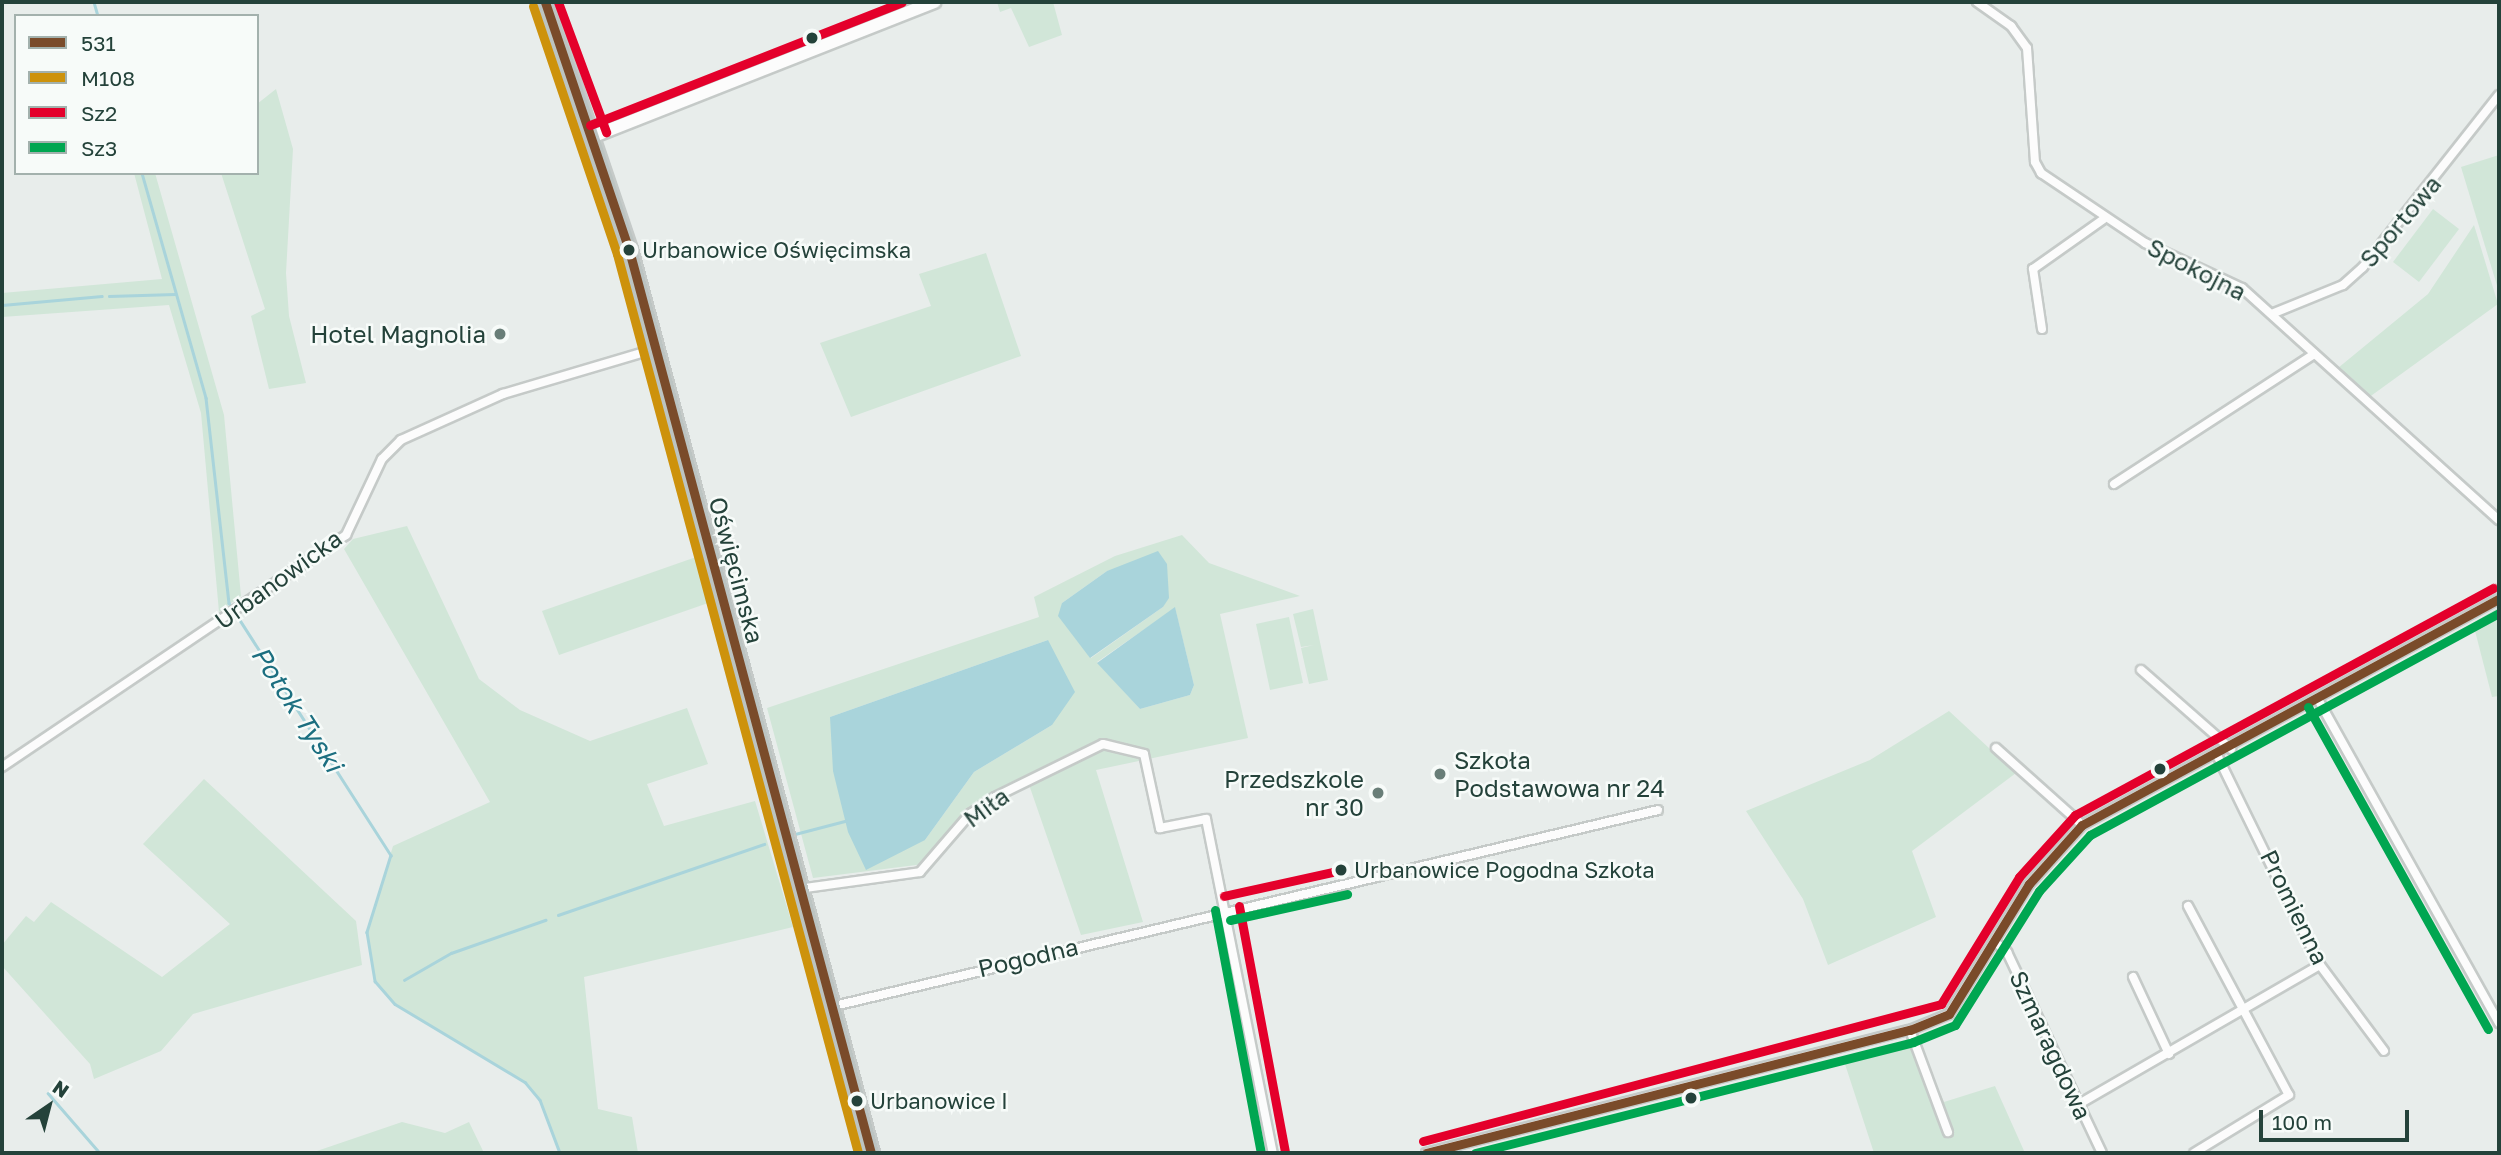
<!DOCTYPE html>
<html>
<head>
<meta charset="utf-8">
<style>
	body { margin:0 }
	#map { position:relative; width:2501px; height:1155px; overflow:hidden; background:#e8edeb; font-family:"Golos Text",sans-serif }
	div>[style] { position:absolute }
	.green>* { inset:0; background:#d1e6d8 }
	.water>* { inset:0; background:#a9d4db }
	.stream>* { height:2.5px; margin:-1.25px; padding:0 1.25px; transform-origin:1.25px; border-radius:1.25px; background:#a9d4db }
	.roads { filter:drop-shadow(2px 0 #c5cac8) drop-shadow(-2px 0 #c5cac8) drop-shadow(0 2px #c5cac8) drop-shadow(0 -2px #c5cac8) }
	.street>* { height:8px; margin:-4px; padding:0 4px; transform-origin:4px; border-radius:4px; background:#fcfcfc }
	.secondary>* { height:12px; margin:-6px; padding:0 6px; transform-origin:6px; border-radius:6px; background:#fcfcfc }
	.highway>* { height:16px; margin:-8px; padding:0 8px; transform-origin:8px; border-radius:8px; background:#bcc4c2 }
	.bus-1>* { height:9px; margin:-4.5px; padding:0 4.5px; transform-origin:4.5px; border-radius:4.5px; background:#7a4b2a }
	.bus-2>* { height:9px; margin:-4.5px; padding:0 4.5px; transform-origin:4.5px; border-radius:4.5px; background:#cd920c }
	.bus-3>* { height:9px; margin:-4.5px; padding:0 4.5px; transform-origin:4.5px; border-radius:4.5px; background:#e4002b }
	.bus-4>* { height:9px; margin:-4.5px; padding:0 4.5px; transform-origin:4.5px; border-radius:4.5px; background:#00a651 }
	.dots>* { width:19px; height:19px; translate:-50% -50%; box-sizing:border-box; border:4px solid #f7fbf9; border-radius:50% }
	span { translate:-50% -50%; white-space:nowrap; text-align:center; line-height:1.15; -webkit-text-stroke:5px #f7fbf9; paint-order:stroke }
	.bus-label { font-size:22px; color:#24423a }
	.left { translate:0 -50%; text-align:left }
	.street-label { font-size:24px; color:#24423a }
	.poi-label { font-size:24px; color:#24423a }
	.right { translate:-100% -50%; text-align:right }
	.water-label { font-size:26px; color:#1c6f80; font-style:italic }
	.frame { position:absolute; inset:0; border:4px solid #24423a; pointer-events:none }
	.legend { position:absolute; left:14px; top:14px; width:245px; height:161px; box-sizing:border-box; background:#f7fbf9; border:2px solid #a3b1ad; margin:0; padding:9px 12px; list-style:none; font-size:21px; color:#24423a }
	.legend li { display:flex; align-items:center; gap:14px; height:35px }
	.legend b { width:35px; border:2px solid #a3b1ad }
	.north { position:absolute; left:14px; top:1071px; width:70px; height:70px; -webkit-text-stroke:5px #f7fbf9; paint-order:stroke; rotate:35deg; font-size:19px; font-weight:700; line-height:28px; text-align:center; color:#24423a }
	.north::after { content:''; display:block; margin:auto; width:24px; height:32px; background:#24423a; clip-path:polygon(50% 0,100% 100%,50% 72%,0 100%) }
	.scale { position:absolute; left:2259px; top:1110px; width:150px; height:32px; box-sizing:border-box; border:4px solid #24423a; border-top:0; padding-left:9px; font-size:21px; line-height:24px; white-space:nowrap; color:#24423a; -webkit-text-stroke:5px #f7fbf9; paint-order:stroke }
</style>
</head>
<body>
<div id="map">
	<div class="green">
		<div style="clip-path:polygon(997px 2px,1053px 2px,1062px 35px,1029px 47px,1011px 8px,1000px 12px)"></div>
		<div style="clip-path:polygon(276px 89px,293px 149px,286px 273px,289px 316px,306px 383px,269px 389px,251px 316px,265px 309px,221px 173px,257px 173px,257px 104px)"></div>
		<div style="clip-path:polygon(2499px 155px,2499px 292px,2461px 167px)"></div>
		<div style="clip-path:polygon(134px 173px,155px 173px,224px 415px,241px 596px,219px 612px,201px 413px,169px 305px,2px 317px,2px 293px,162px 279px)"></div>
		<div style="clip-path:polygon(2433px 209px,2459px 229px,2419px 282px,2393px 262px)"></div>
		<div style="clip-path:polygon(2474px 225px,2498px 304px,2368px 398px,2338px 368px,2428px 294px)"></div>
		<div style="clip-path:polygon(986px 253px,1021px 356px,851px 417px,820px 343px,931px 306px,919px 274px)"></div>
		<div style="clip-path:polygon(407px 526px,479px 679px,520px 710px,590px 741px,687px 708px,708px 764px,647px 784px,664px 826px,755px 801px,793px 927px,584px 977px,598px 1109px,632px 1117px,638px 1153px,560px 1153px,540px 1100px,525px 1082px,395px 1004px,375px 981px,367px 932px,393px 846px,490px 802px,344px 549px,353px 539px)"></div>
		<div style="clip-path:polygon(evenodd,1182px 535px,1209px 563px,1300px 596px,1220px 614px,1248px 738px,1096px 770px,1143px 922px,1081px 935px,1026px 776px,961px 816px,924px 864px,813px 878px,767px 708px,1039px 617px,1034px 597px,1115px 556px,1182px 535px,1123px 569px,1168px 580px,1163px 607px,1091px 658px,1062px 603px,1107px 571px,1123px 569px,1182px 535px,1175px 608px,1194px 685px,1190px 695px,1140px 709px,1097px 662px,1175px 608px,1182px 535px,1048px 640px,1052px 725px,974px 772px,925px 840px,830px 717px,1048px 640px)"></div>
		<div style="clip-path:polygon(699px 556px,711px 602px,559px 655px,542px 611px)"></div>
		<div style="clip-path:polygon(2499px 607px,2499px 696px,2492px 697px,2473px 623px)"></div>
		<div style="clip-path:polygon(1313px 609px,1328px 680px,1309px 684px,1301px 648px,1314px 645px,1301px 647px,1293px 614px)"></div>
		<div style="clip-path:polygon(1289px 617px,1303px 683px,1270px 690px,1256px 624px)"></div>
		<div style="clip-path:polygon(1949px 711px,2016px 773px,1912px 851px,1936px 917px,1828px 965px,1803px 899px,1746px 811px,1870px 760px)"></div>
		<div style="clip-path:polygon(204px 779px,356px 921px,362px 965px,193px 1014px,161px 1051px,94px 1079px,90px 1064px,2px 966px,2px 945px,26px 916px,34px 922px,51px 902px,162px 977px,230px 924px,143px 844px)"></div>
		<div style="clip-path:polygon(1917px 1040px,1944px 1102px,1995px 1086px,2025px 1153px,1874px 1153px,1843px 1058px)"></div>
		<div style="clip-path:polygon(402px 1122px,445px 1133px,469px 1122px,484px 1153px,311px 1153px)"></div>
	</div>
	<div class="water">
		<div style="clip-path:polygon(1158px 551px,1167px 564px,1169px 598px,1163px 607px,1090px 658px,1058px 616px,1062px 603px,1107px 571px)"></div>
		<div style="clip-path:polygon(1175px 607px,1194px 685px,1190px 695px,1140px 709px,1097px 663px)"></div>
		<div style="clip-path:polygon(1048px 640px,1075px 692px,1052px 725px,974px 772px,925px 840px,866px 870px,848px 832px,833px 771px,830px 717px)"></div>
	</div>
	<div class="stream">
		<div style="left:94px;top:2px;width:15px;rotate:74deg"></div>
		<div style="left:142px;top:173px;width:234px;rotate:74.1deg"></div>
		<div style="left:206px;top:398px;width:206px;rotate:83.6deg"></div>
		<div style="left:229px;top:603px;width:300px;rotate:57.3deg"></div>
		<div style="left:391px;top:855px;width:81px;rotate:107.3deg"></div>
		<div style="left:367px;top:932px;width:50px;rotate:80.7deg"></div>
		<div style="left:375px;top:981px;width:30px;rotate:49deg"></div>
		<div style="left:395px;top:1004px;width:152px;rotate:31deg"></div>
		<div style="left:525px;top:1082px;width:23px;rotate:50deg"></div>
		<div style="left:540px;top:1100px;width:57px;rotate:69.3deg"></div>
		<div style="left:109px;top:296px;width:66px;rotate:-1.7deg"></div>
		<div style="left:2px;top:305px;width:100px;rotate:-5.1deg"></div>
		<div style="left:795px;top:834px;width:52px;rotate:-14.6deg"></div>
		<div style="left:558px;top:915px;width:218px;rotate:-19deg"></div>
		<div style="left:404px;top:980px;width:54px;rotate:-29.9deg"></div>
		<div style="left:451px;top:953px;width:100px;rotate:-19.3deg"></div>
		<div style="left:48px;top:1093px;width:79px;rotate:49.1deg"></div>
	</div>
	<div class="roads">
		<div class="street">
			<div style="left:1977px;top:2px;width:42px;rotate:35.2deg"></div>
			<div style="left:2011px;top:26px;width:27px;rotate:54deg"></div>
			<div style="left:2027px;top:48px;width:114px;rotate:86deg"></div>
			<div style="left:2035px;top:162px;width:13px;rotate:61deg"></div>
			<div style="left:2041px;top:173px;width:125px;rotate:33.9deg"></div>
			<div style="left:2145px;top:243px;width:107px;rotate:24.9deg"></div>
			<div style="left:2242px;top:288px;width:346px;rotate:42.1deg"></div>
			<div style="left:2274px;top:313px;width:74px;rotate:-22.1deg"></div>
			<div style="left:2343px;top:285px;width:27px;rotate:-42deg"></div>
			<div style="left:2363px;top:267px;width:219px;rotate:-51.7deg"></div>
			<div style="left:2042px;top:329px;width:61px;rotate:-98.5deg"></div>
			<div style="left:2033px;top:269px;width:87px;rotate:-35.2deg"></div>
			<div style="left:2114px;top:484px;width:239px;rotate:-33deg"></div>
			<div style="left:2141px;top:670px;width:120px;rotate:41.3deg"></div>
			<div style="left:2319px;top:701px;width:369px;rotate:60.8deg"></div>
			<div style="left:1996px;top:748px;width:115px;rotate:41.8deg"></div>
			<div style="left:2217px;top:755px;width:234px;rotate:63.9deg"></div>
			<div style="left:2320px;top:965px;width:107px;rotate:53.3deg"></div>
			<div style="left:2px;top:767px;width:415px;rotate:-34deg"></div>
			<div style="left:346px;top:535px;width:84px;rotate:-64.7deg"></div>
			<div style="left:382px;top:459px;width:27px;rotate:-45deg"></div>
			<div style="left:401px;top:440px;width:112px;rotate:-24.3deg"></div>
			<div style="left:503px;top:394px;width:159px;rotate:-16.5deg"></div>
			<div style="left:798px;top:889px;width:123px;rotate:-7.9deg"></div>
			<div style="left:920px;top:872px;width:77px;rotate:-49.2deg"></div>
			<div style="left:970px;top:814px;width:30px;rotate:-34deg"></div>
			<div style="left:995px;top:797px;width:120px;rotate:-26.1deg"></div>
			<div style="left:1103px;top:744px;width:42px;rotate:13.7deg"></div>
			<div style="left:1144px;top:754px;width:76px;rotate:77.8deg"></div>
			<div style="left:1160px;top:828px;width:47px;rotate:-11.1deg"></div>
			<div style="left:1206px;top:819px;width:341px;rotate:78.7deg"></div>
			<div style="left:2188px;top:906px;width:214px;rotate:61.9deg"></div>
			<div style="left:2289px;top:1095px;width:111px;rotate:148.6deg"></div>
			<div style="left:1995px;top:942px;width:16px;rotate:40deg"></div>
			<div style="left:2007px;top:952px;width:222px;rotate:64.7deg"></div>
			<div style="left:2133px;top:977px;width:85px;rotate:64.9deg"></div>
			<div style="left:830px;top:1007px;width:851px;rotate:-13.38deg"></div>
			<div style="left:1910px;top:1030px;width:109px;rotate:69.6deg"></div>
			<div style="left:2079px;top:1104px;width:278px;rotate:-30deg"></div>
			<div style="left:1426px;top:1153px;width:499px;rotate:-14.3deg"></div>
			<div style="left:1910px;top:1030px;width:42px;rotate:-22.3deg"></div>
			<div style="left:1949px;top:1014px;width:153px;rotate:-58.4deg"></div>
			<div style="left:2029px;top:884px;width:79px;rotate:-48.1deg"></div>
			<div style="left:2082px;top:825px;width:474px;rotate:-28.5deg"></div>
		</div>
		<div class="secondary">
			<div style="left:594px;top:136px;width:366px;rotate:-21.5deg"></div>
		</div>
		<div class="highway">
			<div style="left:545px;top:2px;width:262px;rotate:71.3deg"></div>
			<div style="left:629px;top:250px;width:935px;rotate:75deg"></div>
		</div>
	</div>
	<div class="bus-1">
		<div style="left:545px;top:2px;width:262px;rotate:71.3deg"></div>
		<div style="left:629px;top:250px;width:935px;rotate:75deg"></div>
		<div style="left:1426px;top:1153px;width:499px;rotate:-14.3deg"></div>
		<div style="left:1910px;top:1030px;width:42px;rotate:-22.3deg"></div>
		<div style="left:1949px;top:1014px;width:153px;rotate:-58.4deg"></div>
		<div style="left:2029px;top:884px;width:79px;rotate:-48.1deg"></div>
		<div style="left:2082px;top:825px;width:474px;rotate:-28.5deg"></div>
	</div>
	<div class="bus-2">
		<div style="left:533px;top:6px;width:262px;rotate:71.3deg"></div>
		<div style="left:617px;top:254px;width:931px;rotate:74.99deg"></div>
	</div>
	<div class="bus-3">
		<div style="left:558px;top:2px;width:139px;rotate:69.7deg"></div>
		<div style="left:590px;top:125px;width:335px;rotate:-21.5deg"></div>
		<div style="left:1224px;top:896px;width:120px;rotate:-12.5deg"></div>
		<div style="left:1239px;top:906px;width:249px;rotate:79.4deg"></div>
		<div style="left:1423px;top:1141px;width:536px;rotate:-14.81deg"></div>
		<div style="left:1941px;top:1004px;width:149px;rotate:-58.4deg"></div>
		<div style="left:2019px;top:877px;width:84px;rotate:-47.9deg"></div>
		<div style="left:2075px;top:815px;width:476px;rotate:-28.5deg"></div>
	</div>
	<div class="bus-4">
		<div style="left:2308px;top:707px;width:369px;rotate:60.8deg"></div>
		<div style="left:1215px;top:910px;width:247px;rotate:79.3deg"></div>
		<div style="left:1230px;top:920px;width:120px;rotate:-12.5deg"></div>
		<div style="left:1475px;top:1153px;width:452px;rotate:-14.2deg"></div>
		<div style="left:1913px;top:1042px;width:45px;rotate:-22deg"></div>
		<div style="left:1955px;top:1025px;width:158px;rotate:-57.9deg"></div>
		<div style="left:2039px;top:891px;width:76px;rotate:-47.7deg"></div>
		<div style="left:2090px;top:835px;width:465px;rotate:-28.5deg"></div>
	</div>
	<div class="dots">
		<div style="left:812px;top:38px;background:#24423a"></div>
		<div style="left:629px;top:250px;background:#24423a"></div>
		<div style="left:500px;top:334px;background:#697e78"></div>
		<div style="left:2160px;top:769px;background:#24423a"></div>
		<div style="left:1440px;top:774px;background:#697e78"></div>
		<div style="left:1378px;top:793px;background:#697e78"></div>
		<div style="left:1341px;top:870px;background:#24423a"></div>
		<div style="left:1691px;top:1098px;background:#24423a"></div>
		<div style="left:857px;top:1101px;background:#24423a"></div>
	</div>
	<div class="bus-label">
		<span class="left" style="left:642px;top:250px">Urbanowice Oświęcimska</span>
		<span class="left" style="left:1354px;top:870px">Urbanowice Pogodna Szkoła</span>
		<span class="left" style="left:870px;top:1101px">Urbanowice I</span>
	</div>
	<div class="street-label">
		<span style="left:2400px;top:221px;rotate:-50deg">Sportowa</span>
		<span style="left:2197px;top:269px;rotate:27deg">Spokojna</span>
		<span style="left:737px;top:570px;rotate:75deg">Oświęcimska</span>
		<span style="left:278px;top:579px;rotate:-36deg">Urbanowicka</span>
		<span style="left:986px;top:807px;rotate:-36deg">Miła</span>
		<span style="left:2295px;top:907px;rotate:64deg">Promienna</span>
		<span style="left:1028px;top:957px;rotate:-13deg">Pogodna</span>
		<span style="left:2051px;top:1045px;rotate:65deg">Szmaragdowa</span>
	</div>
	<div class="poi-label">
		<span class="right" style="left:486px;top:334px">Hotel Magnolia</span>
		<span class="left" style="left:1454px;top:774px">Szkoła<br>Podstawowa nr 24</span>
		<span class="right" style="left:1364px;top:793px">Przedszkole<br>nr 30</span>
	</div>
	<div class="water-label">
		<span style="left:297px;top:709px;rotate:57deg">Potok Tyski</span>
	</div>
	<div class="frame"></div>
	<ul class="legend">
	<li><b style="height:9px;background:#7a4b2a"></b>531</li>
	<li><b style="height:9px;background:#cd920c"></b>M108</li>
	<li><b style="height:9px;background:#e4002b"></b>Sz2</li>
	<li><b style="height:9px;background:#00a651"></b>Sz3</li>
	</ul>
	<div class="north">N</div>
	<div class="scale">100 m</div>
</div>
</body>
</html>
